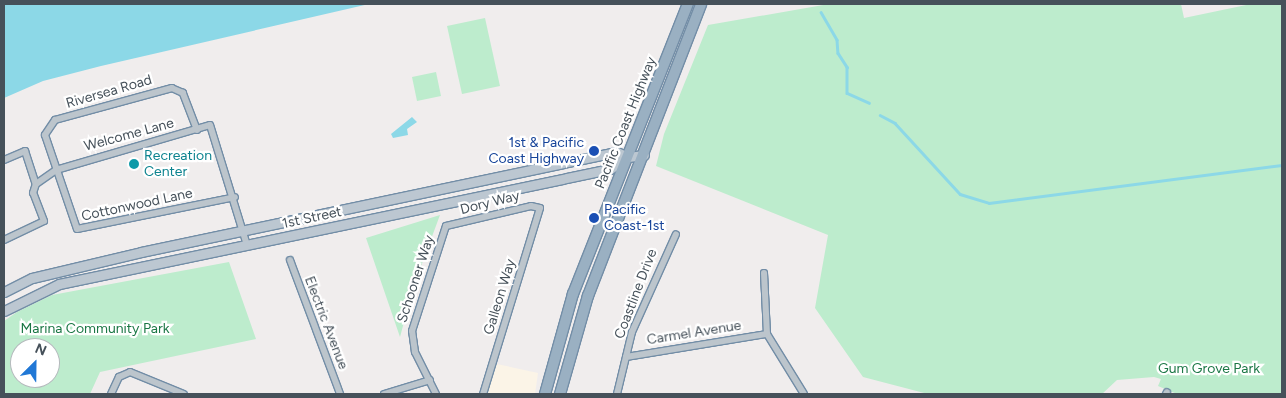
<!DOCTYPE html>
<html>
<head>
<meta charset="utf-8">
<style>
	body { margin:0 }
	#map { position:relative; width:1286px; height:398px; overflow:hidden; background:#f0eded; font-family:Figtree,sans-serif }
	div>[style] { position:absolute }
	.commercial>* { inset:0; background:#fbf4e7 }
	.green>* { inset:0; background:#bdeccd }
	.water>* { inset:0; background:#8cd8e7 }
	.stream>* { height:2.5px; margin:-1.25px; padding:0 1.25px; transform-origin:1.25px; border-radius:1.25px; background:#8cd8e7 }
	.roads { filter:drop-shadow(1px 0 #728da6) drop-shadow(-1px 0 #728da6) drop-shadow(0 1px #728da6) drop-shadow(0 -1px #728da6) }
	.minor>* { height:6px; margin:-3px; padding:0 3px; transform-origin:3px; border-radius:3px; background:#bcc5cc }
	.secondary>* { height:9px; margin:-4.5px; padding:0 4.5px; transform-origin:4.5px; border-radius:4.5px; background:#bcc7d1 }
	.trunk>* { height:10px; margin:-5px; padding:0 5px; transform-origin:5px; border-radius:5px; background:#9ab0c2 }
	.dots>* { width:14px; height:14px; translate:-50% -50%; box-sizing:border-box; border:2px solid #fff; border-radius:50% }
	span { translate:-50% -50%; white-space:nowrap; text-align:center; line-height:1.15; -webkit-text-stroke:4.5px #fff; paint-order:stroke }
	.street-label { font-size:14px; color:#46515a }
	.transit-label { font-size:14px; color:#164399 }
	.right { translate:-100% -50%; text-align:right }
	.left { translate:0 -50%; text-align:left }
	.culture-label { font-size:14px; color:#0d838f }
	.park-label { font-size:14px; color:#1b7745 }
	.frame { position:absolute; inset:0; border:5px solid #46515a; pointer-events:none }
	.north { position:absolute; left:10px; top:338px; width:50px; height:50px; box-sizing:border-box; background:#fff; border:1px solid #b5b9bd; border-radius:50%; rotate:23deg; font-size:14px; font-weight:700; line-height:20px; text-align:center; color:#46515a }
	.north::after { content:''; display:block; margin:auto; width:18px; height:22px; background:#2178d6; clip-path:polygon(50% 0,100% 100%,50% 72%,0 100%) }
</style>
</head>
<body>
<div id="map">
	<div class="commercial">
		<div style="clip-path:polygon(497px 364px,538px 373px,535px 394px,487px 394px)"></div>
	</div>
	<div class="green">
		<div style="clip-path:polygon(829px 4px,1181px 4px,1184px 18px,1251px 4px,1282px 4px,1282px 394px,1177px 394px,1158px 386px,1161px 379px,1154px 377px,1117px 380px,1102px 394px,928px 394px,863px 377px,815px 308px,828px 235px,656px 166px,664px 134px,708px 25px)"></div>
		<div style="clip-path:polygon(485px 18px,500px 86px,462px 94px,447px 26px)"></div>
		<div style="clip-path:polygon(436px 72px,441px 96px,417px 101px,412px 77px)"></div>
		<div style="clip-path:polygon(440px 215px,414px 285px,400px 337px,366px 238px)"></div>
		<div style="clip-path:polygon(evenodd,229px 262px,256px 339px,100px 372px,90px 394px,4px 394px,4px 321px,17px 312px,52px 295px,229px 262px,20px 348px,50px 348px,50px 378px,20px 378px,20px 348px)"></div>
	</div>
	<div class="water">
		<div style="clip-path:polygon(4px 4px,369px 4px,101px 66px,43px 81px,4px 98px)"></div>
		<div style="clip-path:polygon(412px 117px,417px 122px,407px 129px,408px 135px,393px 138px,391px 134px)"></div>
	</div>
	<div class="stream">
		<div style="left:821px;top:12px;width:32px;rotate:60deg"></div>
		<div style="left:837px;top:40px;width:13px;rotate:86deg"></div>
		<div style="left:838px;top:53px;width:17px;rotate:57deg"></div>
		<div style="left:847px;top:67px;width:26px;rotate:90deg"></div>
		<div style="left:847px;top:93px;width:24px;rotate:24deg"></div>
		<div style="left:880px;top:115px;width:17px;rotate:28deg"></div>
		<div style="left:895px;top:123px;width:96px;rotate:47.5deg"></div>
		<div style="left:960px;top:194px;width:30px;rotate:17deg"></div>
		<div style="left:989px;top:203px;width:295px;rotate:-7.4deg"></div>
	</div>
	<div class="roads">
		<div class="minor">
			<div style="left:197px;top:130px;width:40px;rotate:-111deg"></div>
			<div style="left:183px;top:93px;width:12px;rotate:-156deg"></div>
			<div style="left:172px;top:88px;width:121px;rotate:164.7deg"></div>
			<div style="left:55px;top:120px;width:18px;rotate:124deg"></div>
			<div style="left:45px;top:135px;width:99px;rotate:71.2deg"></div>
			<div style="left:77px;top:229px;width:161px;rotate:-11.4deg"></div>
			<div style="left:4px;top:160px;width:23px;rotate:-23deg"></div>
			<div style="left:25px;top:151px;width:35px;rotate:72deg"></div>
			<div style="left:36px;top:184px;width:24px;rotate:-35deg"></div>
			<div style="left:56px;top:170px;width:160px;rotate:-16.3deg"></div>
			<div style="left:210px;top:125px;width:126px;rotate:72.9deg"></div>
			<div style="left:4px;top:240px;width:44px;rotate:-25.4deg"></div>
			<div style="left:44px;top:221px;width:30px;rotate:-111deg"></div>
			<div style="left:33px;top:193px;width:9px;rotate:-72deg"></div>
			<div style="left:290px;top:260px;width:143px;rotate:69.5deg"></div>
			<div style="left:764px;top:273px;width:61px;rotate:87.2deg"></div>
			<div style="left:767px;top:334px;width:70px;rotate:58.3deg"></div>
			<div style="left:626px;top:357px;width:143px;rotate:-9.3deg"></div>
			<div style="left:111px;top:394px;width:19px;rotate:-65deg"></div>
			<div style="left:119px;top:377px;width:12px;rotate:-24deg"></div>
			<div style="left:130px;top:372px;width:58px;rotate:22.2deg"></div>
			<div style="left:384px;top:394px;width:48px;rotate:-16.9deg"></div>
			<div style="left:436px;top:394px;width:47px;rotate:-116.6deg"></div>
			<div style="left:415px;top:352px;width:21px;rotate:-98deg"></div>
			<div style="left:412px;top:331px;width:110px;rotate:-72.1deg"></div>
			<div style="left:446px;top:226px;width:87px;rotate:-13.2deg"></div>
			<div style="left:531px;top:206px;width:9px;rotate:13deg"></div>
			<div style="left:540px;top:208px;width:195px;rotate:107deg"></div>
			<div style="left:617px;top:394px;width:64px;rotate:-76.4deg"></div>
			<div style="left:632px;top:332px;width:107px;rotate:-65.8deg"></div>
			<div style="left:1166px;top:394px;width:2px;rotate:-63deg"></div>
		</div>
		<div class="secondary">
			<div style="left:4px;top:292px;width:31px;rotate:-27deg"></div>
			<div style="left:32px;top:278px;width:112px;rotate:-13.4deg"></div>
			<div style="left:141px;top:252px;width:486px;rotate:-11.9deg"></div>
			<div style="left:617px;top:152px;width:12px;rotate:24deg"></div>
			<div style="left:4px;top:311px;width:61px;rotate:-26.1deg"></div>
			<div style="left:59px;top:284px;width:563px;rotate:-11.79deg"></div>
			<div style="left:610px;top:169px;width:22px;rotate:-34deg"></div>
			<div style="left:628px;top:157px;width:16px;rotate:-7deg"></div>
		</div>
		<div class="trunk">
			<div style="left:545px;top:394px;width:104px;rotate:-74.4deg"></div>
			<div style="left:573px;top:294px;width:312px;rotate:-68.4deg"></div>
			<div style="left:560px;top:394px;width:102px;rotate:-74.1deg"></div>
			<div style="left:588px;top:296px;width:313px;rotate:-68.8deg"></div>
		</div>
	</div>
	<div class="dots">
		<div style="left:594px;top:151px;background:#1a4fb4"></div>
		<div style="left:134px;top:164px;background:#0f9aa8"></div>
		<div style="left:594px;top:218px;background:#1a4fb4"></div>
	</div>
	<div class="street-label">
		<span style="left:109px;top:92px;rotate:-16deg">Riversea Road</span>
		<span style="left:626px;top:123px;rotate:-68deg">Pacific Coast Highway</span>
		<span style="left:129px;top:135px;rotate:-15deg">Welcome Lane</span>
		<span style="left:490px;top:203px;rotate:-14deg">Dory Way</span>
		<span style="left:137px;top:205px;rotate:-12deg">Cottonwood Lane</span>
		<span style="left:312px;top:218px;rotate:-12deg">1st Street</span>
		<span style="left:416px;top:279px;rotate:-72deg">Schooner Way</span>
		<span style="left:636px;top:294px;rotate:-69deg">Coastline Drive</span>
		<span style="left:500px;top:297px;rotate:-73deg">Galleon Way</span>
		<span style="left:326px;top:323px;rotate:69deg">Electric Avenue</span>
		<span style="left:694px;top:333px;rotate:-9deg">Carmel Avenue</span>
	</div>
	<div class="transit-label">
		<span class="right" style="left:584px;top:151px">1st &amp; Pacific<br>Coast Highway</span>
		<span class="left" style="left:604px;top:218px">Pacific<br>Coast-1st</span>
	</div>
	<div class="culture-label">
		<span class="left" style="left:144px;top:164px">Recreation<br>Center</span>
	</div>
	<div class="park-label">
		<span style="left:95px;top:329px">Marina Community Park</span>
		<span style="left:1209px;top:369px">Gum Grove Park</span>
	</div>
	<div class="frame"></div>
	<div class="north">N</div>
</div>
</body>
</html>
